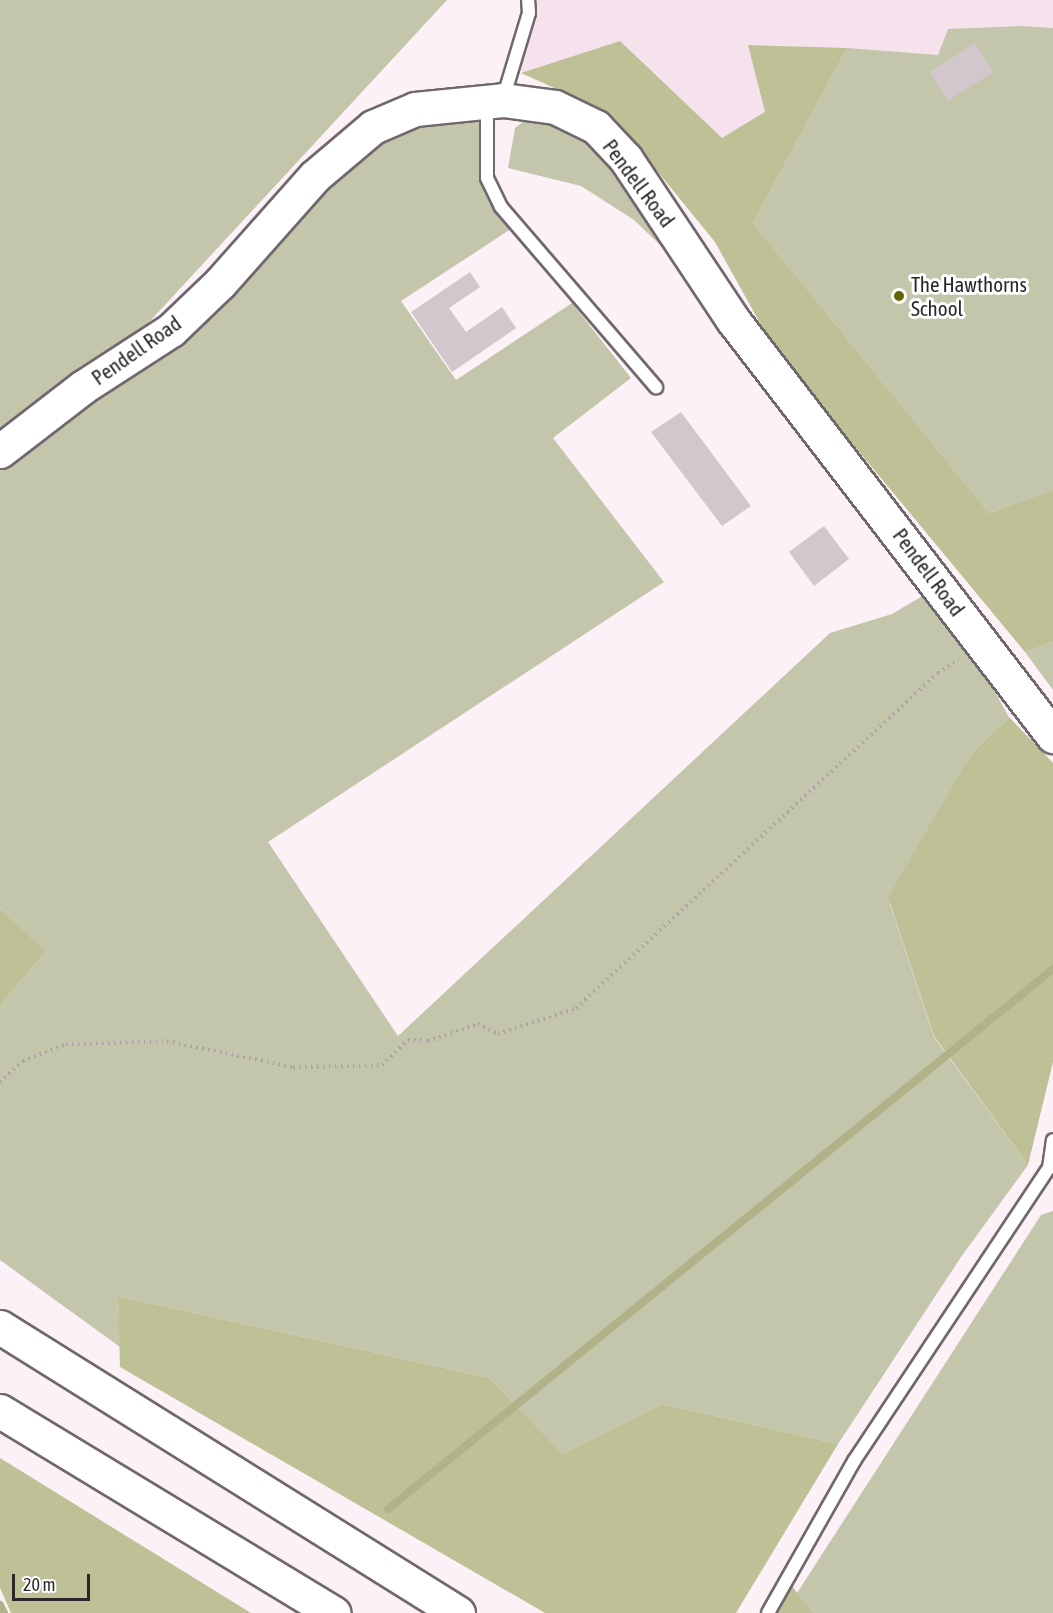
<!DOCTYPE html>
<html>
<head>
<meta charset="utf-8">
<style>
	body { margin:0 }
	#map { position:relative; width:1053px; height:1613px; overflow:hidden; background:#fcf1f7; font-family:"Asap Condensed",sans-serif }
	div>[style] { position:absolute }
	.built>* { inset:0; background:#f5e2ed }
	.green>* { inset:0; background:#c3c6aa }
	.forest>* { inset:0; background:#bdc195 }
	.stream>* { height:8px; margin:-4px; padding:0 4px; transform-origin:4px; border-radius:4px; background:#afb387 }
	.building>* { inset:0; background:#d1c7cd }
	.path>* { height:4px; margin-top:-2px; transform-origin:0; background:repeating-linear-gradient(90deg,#a9a1a5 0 1.5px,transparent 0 6px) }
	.roads { filter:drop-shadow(2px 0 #71686d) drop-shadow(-2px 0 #71686d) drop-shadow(0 2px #71686d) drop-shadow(0 -2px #71686d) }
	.lane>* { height:12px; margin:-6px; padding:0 6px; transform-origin:6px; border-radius:6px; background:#fff }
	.secondary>* { height:33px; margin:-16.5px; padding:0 16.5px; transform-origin:16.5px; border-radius:16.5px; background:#fff }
	.highway>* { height:33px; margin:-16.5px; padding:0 16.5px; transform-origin:16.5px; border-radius:16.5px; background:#fff }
	.dots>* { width:16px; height:16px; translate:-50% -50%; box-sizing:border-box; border:3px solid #fff; border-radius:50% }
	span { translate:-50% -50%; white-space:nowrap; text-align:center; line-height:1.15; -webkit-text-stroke:6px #fff; paint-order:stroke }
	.street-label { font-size:21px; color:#2c282a }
	.poi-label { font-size:21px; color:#2c282a }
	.left { translate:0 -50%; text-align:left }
	.scale { position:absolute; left:12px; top:1574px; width:78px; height:27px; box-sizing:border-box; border:3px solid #2c282a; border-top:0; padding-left:8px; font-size:18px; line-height:21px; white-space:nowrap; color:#2c282a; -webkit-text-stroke:4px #fff; paint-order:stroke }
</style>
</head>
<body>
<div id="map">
	<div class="built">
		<div style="clip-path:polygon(530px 0,1053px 0,1053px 642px,1025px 652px,775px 350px,715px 242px,610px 113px,521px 73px)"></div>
	</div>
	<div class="green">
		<div style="clip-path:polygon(0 0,447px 0,127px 346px,0 437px)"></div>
		<div style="clip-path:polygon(1023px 26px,1053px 28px,1053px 490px,989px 513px,753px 223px,847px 48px,938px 55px,948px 29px)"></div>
		<div style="clip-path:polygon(487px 115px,487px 178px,517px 225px,401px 301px,456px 380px,572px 303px,631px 378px,553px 438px,664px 582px,268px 842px,398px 1036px,830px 633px,892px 614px,936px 588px,1009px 717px,972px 753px,890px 904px,934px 1037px,1028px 1165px,961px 1257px,838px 1444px,663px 1404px,563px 1454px,490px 1378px,118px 1296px,120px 1347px,0 1260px,0 1006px,46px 951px,0 908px,0 462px,152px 362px,294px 224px,368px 144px,425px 117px)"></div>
		<div style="clip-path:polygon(528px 118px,578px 135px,627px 179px,683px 267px,634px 220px,581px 186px,508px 168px,515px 128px)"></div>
		<div style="clip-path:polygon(1053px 642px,1053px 690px,1025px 652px)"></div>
		<div style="clip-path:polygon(1053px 1211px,1053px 1613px,814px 1613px,797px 1593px,1041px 1215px)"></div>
	</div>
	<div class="forest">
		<div style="clip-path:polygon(620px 41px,722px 138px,765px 112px,748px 45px,847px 48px,753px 223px,989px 513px,1053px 490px,1053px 642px,1025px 652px,775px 350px,715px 242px,610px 113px,521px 73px)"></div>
		<div style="clip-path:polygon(1009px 717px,1053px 763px,1053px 1062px,1028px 1165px,934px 1036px,888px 897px,972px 753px)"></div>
		<div style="clip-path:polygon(0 908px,46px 951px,0 1006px)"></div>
		<div style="clip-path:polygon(118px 1296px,490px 1378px,563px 1454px,663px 1404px,838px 1444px,736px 1613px,545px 1613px,120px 1367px)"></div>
		<div style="clip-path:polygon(0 1458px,251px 1613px,11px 1613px,0 1588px)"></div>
		<div style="clip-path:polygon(785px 1578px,814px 1613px,768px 1613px)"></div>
	</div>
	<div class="stream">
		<div style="left:388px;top:1509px;width:857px;rotate:-39.08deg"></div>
		<div style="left:0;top:1605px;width:9px;rotate:63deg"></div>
	</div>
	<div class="building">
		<div style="clip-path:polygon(975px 43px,993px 72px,948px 101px,930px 72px)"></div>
		<div style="clip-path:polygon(470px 272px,480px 287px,449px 308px,466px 332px,502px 307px,516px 328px,452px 372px,411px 312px)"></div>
		<div style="clip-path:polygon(681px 412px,751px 506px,722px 526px,651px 432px)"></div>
		<div style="clip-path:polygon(824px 526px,849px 559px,814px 586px,789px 552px)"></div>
	</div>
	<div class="path">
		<div style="left:0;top:1082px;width:31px;rotate:-42deg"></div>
		<div style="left:23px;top:1061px;width:46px;rotate:-21.6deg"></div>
		<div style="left:66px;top:1044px;width:101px;rotate:-1.7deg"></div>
		<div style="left:167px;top:1041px;width:129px;rotate:11.7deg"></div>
		<div style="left:293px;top:1067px;width:89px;rotate:-1.3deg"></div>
		<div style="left:382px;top:1065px;width:36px;rotate:-44deg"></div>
		<div style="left:408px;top:1040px;width:20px;rotate:3deg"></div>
		<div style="left:428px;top:1041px;width:53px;rotate:-18.8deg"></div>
		<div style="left:478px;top:1024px;width:22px;rotate:27deg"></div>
		<div style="left:498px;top:1034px;width:82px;rotate:-18.4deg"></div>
		<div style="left:576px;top:1008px;width:493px;rotate:-42.8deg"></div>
		<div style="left:938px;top:673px;width:24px;rotate:-33deg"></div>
	</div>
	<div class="roads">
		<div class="lane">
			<div style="left:503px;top:99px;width:90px;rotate:-73.2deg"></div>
			<div style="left:529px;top:13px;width:13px;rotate:-94deg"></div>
			<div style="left:487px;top:103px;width:75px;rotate:90deg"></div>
			<div style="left:487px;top:178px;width:32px;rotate:64deg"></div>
			<div style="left:501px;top:207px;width:238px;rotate:49.3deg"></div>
			<div style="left:768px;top:1613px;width:175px;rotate:-60.5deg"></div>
			<div style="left:854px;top:1461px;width:352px;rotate:-56.4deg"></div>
			<div style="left:1049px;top:1168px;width:28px;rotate:-82deg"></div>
		</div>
		<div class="secondary">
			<div style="left:0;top:451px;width:105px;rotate:-37.6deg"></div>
			<div style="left:83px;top:387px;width:105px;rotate:-32.9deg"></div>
			<div style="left:171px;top:330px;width:68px;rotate:-43.8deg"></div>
			<div style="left:220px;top:283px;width:143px;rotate:-48.4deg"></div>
			<div style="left:315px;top:176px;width:76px;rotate:-40.2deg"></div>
			<div style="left:373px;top:127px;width:46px;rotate:-23.2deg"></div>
			<div style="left:415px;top:109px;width:88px;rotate:-5.8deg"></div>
			<div style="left:503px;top:100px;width:52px;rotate:7.7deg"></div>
			<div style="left:555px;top:107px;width:46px;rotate:26deg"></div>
			<div style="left:596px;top:127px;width:44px;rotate:46.8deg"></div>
			<div style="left:626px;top:159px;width:193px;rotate:56.4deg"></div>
			<div style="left:733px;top:320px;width:525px;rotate:52.43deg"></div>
		</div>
		<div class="highway">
			<div style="left:0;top:1327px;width:540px;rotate:31.98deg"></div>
			<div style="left:0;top:1411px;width:390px;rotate:31.2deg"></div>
		</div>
	</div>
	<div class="dots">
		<div style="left:899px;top:296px;background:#626501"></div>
	</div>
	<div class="street-label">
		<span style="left:639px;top:183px;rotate:53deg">Pendell Road</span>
		<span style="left:136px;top:350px;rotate:-35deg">Pendell Road</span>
		<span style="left:929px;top:572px;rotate:53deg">Pendell Road</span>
	</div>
	<div class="poi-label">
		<span class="left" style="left:911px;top:296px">The Hawthorns<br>School</span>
	</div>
	<div class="scale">20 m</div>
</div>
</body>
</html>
